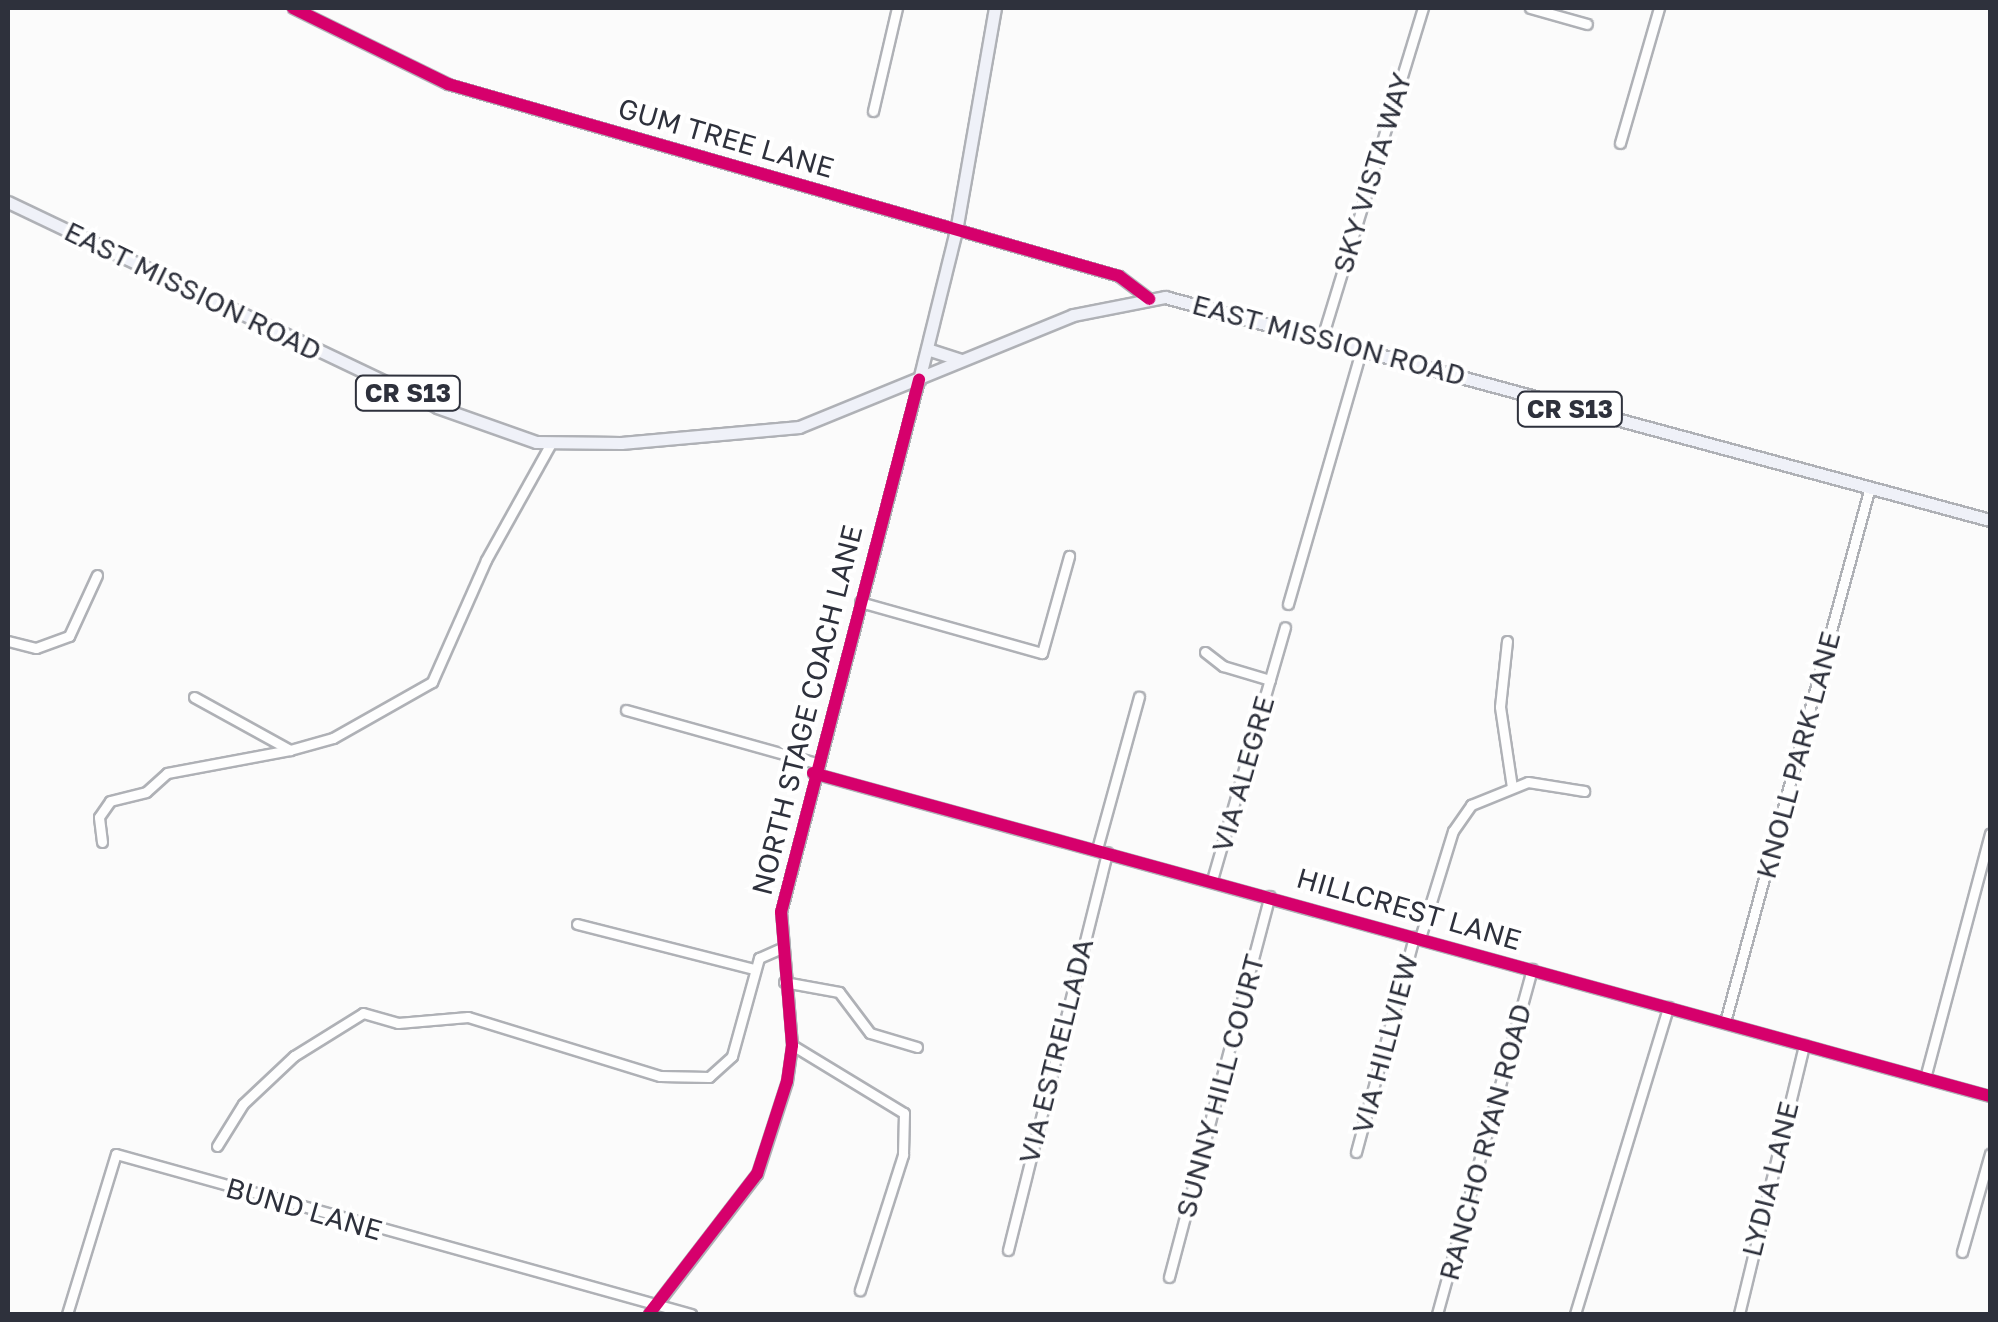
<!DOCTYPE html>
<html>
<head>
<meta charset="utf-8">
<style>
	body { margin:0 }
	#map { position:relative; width:1998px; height:1322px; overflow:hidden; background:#fbfbfb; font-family:"Golos Text",sans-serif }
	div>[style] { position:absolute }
	.roads { filter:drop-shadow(2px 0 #afb1b6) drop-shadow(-2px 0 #afb1b6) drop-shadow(0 2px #afb1b6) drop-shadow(0 -2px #afb1b6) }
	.minor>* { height:9px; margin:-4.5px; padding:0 4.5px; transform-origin:4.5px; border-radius:4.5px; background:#fefefe }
	.major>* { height:11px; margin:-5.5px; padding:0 5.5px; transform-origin:5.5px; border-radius:5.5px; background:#eff1f8 }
	.cycleway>* { height:12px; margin:-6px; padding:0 6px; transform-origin:6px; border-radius:6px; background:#d6006c }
	span { translate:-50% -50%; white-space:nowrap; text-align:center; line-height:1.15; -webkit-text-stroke:8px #fff; paint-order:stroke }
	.shield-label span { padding:2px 8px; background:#fff; border:2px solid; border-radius:8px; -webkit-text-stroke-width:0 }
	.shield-label { font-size:25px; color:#2e313c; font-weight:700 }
	.street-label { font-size:28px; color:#2e313c }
	.frame { position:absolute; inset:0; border:10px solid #2e313c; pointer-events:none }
</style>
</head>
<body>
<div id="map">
	<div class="roads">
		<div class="minor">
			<div style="left:293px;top:8px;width:173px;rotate:26.1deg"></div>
			<div style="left:448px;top:84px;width:698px;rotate:15.97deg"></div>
			<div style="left:1119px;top:276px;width:38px;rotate:37deg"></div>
			<div style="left:1530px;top:8px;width:59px;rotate:15.7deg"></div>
			<div style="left:873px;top:111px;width:106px;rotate:-76.9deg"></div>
			<div style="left:1620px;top:143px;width:141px;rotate:-73.9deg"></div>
			<div style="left:1322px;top:338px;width:345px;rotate:-73deg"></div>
			<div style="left:860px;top:602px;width:189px;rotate:15.7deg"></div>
			<div style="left:1042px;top:653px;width:101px;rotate:-74.4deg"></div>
			<div style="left:1288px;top:604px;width:266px;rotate:-73.9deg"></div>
			<div style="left:8px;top:641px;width:29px;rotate:14deg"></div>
			<div style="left:36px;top:648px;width:35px;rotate:-20deg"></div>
			<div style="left:69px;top:636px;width:67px;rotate:-65.3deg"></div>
			<div style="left:1507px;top:641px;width:66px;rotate:96.1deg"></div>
			<div style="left:1500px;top:707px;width:81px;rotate:81.5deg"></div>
			<div style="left:1205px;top:652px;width:23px;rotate:38deg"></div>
			<div style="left:1223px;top:666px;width:49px;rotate:16.6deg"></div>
			<div style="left:194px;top:697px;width:110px;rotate:28.9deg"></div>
			<div style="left:290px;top:750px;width:45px;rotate:-15.6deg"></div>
			<div style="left:333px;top:738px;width:114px;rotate:-29.5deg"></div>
			<div style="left:432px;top:682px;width:133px;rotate:-66.1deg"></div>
			<div style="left:486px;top:560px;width:134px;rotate:-60.9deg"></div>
			<div style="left:626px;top:710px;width:197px;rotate:15.6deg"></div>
			<div style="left:813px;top:773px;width:1221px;rotate:15.35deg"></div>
			<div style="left:102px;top:842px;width:25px;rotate:-97deg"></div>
			<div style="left:99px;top:817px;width:19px;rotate:-55deg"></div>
			<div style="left:110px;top:801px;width:37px;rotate:-14deg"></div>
			<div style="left:146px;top:792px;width:28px;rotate:-42deg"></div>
			<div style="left:167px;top:773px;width:125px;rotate:-10.6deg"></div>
			<div style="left:1097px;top:849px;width:158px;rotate:-74.6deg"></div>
			<div style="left:1212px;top:880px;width:263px;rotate:-73.9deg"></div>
			<div style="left:577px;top:924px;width:182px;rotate:14.3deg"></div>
			<div style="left:1420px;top:938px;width:112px;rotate:-72.9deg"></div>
			<div style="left:1453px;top:831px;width:32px;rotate:-55deg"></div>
			<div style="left:1471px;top:805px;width:61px;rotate:-22deg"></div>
			<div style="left:1528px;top:782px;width:57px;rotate:9.1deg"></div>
			<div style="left:784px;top:982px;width:56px;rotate:10.3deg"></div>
			<div style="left:839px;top:992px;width:51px;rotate:52.9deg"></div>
			<div style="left:870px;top:1033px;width:49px;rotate:16.6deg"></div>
			<div style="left:1725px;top:1022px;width:554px;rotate:-74.84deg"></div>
			<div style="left:792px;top:1045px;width:131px;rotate:31.3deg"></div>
			<div style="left:904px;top:1113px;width:42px;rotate:91.4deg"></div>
			<div style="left:903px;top:1155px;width:142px;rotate:107.7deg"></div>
			<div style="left:1925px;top:1078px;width:253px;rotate:-75.1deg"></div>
			<div style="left:217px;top:1146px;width:49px;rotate:-58.2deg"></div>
			<div style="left:243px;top:1104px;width:70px;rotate:-43.3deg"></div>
			<div style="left:294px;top:1056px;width:81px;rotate:-31.9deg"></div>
			<div style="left:363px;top:1013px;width:36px;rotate:16deg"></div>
			<div style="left:398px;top:1023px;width:70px;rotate:-4.9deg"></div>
			<div style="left:468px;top:1017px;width:201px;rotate:17.1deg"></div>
			<div style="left:660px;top:1076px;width:49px;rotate:1.2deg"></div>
			<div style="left:709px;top:1077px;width:31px;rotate:-42deg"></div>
			<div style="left:732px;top:1056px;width:102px;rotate:-74.6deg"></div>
			<div style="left:759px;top:958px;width:22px;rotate:-24deg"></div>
			<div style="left:1356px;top:1152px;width:223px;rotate:-74.9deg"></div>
			<div style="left:1008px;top:1250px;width:410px;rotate:-76deg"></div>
			<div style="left:1962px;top:1252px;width:102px;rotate:-74.1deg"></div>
			<div style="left:1169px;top:1277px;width:394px;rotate:-75.2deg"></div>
			<div style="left:67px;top:1314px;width:167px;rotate:-73deg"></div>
			<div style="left:116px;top:1154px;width:597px;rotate:15.55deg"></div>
			<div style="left:649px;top:1314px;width:177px;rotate:-52.4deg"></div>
			<div style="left:757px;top:1174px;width:98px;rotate:-72.1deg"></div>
			<div style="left:787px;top:1081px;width:36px;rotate:-82deg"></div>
			<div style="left:792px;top:1045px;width:133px;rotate:-94.7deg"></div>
			<div style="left:781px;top:912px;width:550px;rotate:-75.46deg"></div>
			<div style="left:1437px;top:1314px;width:358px;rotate:-74.6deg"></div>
			<div style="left:1575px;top:1314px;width:321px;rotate:-73.1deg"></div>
			<div style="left:1739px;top:1314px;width:277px;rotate:-76.4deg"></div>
		</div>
		<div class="major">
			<div style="left:8px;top:202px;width:475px;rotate:25.5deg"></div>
			<div style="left:437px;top:407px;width:105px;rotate:19.5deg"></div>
			<div style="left:536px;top:442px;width:85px;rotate:0.7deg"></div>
			<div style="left:621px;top:443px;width:179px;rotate:-5.1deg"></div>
			<div style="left:799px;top:427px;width:296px;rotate:-22.2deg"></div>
			<div style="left:1073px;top:315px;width:94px;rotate:-11.1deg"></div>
			<div style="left:1165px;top:297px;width:855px;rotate:15.13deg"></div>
			<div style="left:927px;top:349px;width:35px;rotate:18deg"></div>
			<div style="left:919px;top:380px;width:154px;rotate:-76.1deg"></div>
			<div style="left:956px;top:231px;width:226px;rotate:-80.1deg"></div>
		</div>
	</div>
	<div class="cycleway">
		<div style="left:293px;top:8px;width:173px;rotate:26.1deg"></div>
		<div style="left:448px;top:84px;width:698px;rotate:15.97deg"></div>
		<div style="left:1119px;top:276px;width:38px;rotate:37deg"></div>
		<div style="left:813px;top:773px;width:1221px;rotate:15.35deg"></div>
		<div style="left:649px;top:1314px;width:177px;rotate:-52.4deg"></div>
		<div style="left:757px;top:1174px;width:98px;rotate:-72.1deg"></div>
		<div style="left:787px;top:1081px;width:36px;rotate:-82deg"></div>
		<div style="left:792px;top:1045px;width:133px;rotate:-94.7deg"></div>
		<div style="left:781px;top:912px;width:550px;rotate:-75.46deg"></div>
	</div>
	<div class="shield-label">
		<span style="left:408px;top:393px">CR S13</span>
		<span style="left:1570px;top:409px">CR S13</span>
	</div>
	<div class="street-label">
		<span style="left:726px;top:138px;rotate:16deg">GUM TREE LANE</span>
		<span style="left:1372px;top:173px;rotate:-73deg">SKY VISTA WAY</span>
		<span style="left:193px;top:291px;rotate:26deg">EAST MISSION ROAD</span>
		<span style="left:1329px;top:340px;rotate:15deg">EAST MISSION ROAD</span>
		<span style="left:807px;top:710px;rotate:-76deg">NORTH STAGE COACH LANE</span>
		<span style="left:1798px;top:755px;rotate:-75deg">KNOLL PARK LANE</span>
		<span style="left:1243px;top:774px;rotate:-74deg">VIA ALEGRE</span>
		<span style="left:1409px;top:909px;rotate:16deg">HILLCREST LANE</span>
		<span style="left:1385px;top:1044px;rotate:-75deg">VIA HILLVIEW</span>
		<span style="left:1056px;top:1051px;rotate:-76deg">VIA ESTRELLADA</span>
		<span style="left:1220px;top:1086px;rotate:-75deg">SUNNY HILL COURT</span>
		<span style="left:1485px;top:1142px;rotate:-75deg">RANCHO RYAN ROAD</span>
		<span style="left:1770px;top:1179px;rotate:-76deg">LYDIA LANE</span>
		<span style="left:304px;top:1209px;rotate:16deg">BUND LANE</span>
	</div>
	<div class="frame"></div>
</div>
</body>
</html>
